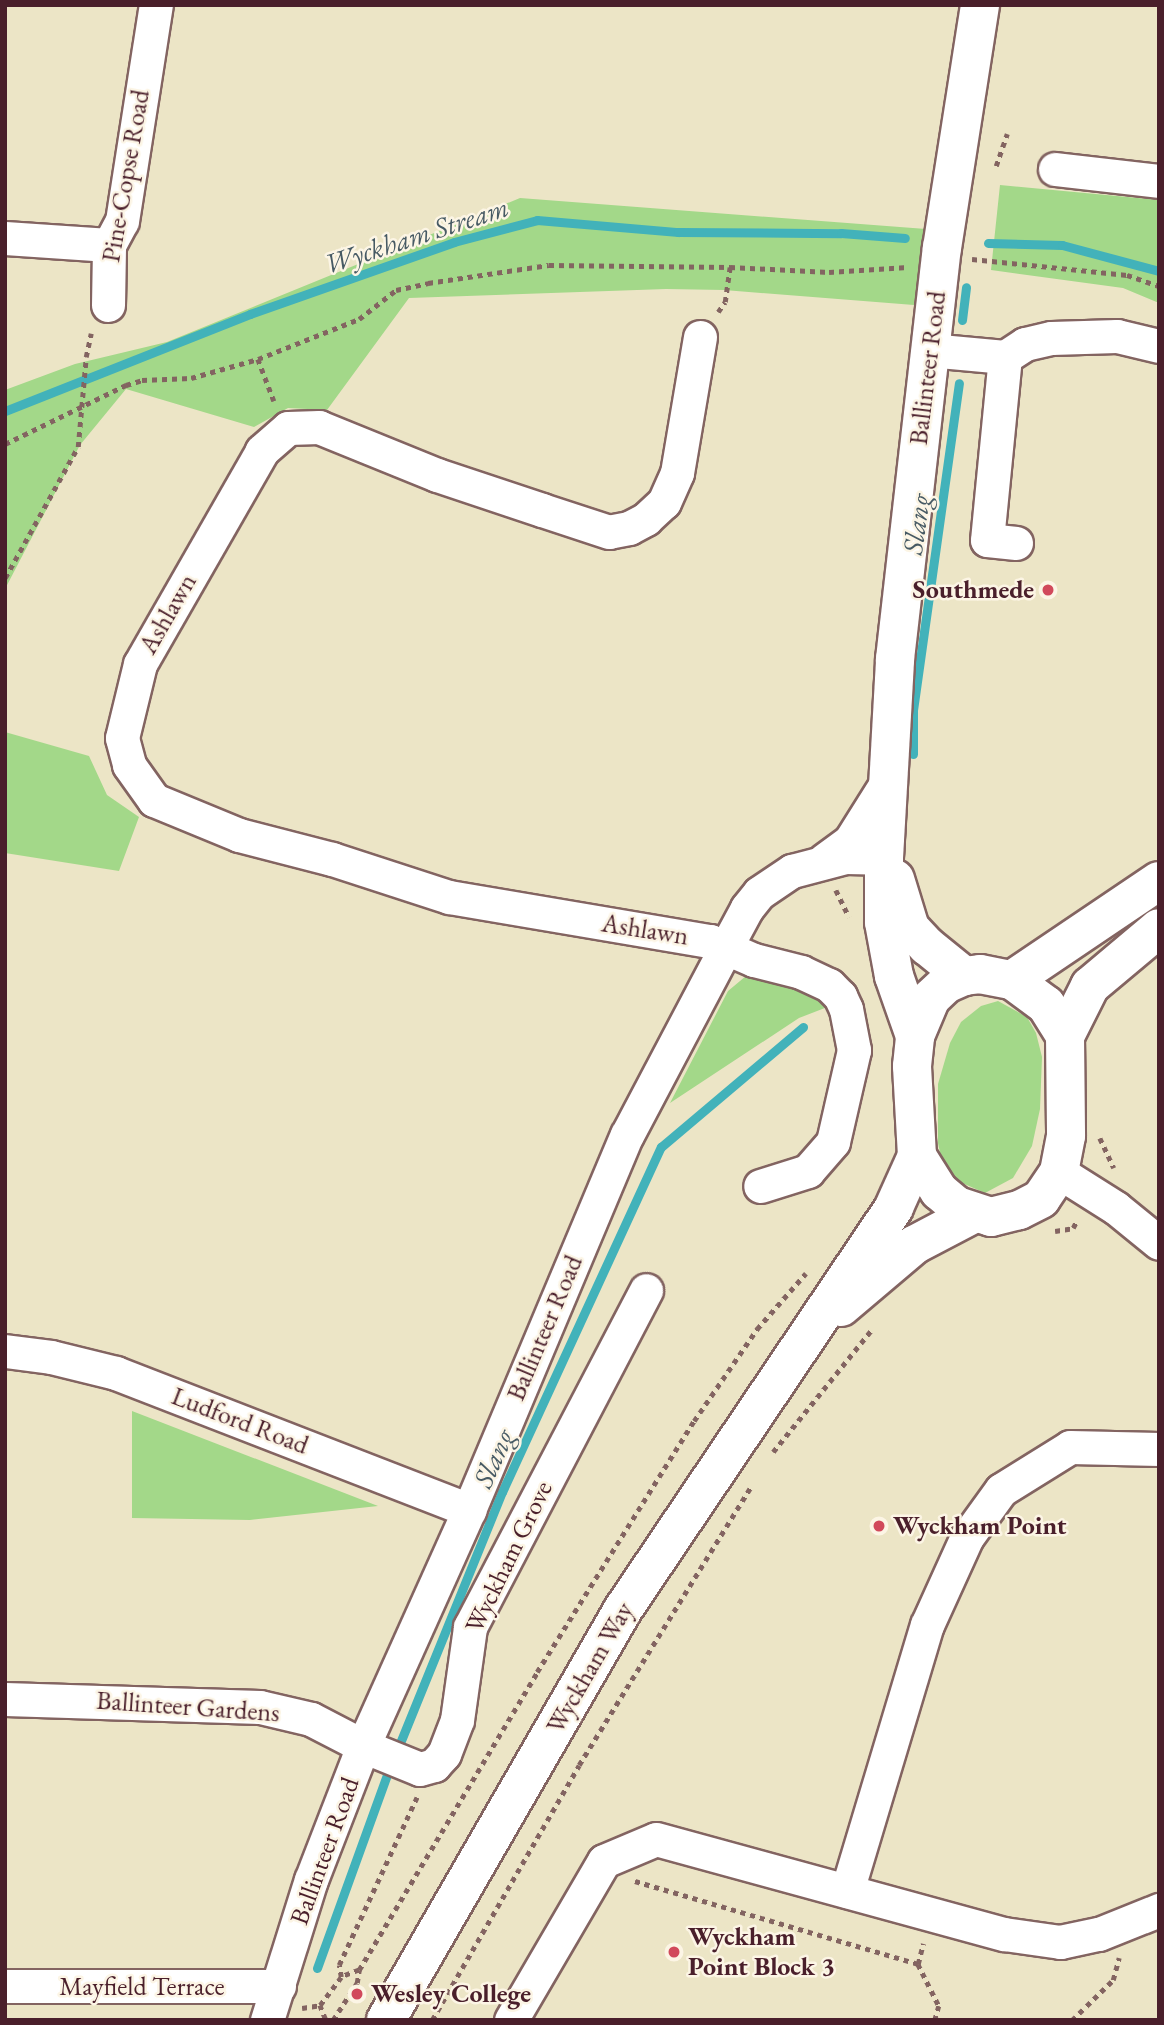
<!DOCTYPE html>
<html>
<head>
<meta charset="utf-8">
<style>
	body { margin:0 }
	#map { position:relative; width:1164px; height:2025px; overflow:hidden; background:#ece5c6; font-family:"EB Garamond",serif }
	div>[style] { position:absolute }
	.green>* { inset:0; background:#a3d889 }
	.stream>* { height:9px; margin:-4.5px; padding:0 4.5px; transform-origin:4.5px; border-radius:4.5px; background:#42b2ba }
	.path>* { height:4.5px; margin-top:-2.25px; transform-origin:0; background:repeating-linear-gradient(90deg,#836461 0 5px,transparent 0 10px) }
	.roads { filter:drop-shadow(2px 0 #836461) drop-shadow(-2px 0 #836461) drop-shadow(0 2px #836461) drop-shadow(0 -2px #836461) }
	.street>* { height:33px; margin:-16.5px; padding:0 16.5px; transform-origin:16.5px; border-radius:16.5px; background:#fff }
	.secondary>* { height:38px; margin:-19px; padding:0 19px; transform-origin:19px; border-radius:19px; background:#fff }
	.dots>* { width:19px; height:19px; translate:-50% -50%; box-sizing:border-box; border:4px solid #fcf5e5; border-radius:50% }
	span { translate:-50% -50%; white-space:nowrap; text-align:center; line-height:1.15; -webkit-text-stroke:5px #fcf5e5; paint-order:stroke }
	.street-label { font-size:26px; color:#4a1f2b }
	.poi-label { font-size:26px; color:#4a1f2b; font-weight:700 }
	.right { translate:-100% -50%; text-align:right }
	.left { translate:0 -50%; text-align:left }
	.water-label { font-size:28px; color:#475a64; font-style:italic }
	.frame { position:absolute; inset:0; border:7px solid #4a1f2b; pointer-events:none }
</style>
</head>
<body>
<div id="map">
	<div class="green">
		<div style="clip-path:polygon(1000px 185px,1159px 200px,1159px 303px,1123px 288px,991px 270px)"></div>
		<div style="clip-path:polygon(520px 198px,926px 229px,914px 305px,724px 290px,666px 289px,409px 298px,327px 410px,288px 408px,254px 427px,126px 389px,80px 445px,5px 589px,5px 390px,75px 364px,167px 342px)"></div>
		<div style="clip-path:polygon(5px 732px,89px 756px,107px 795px,139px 817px,119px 871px,5px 853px)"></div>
		<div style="clip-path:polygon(746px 976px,804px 987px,830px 1006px,799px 1018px,670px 1103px,728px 991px)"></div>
		<div style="clip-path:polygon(998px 1001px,1027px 1017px,1036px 1033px,1042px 1057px,1040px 1109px,1032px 1146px,1013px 1178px,985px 1193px,953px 1179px,942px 1162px,938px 1143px,938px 1084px,950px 1043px,961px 1022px,981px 1006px)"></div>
		<div style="clip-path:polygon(132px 1411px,378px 1506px,250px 1520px,132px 1518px)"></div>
	</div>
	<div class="stream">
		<div style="left:988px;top:243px;width:74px;rotate:1.5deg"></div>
		<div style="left:1062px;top:245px;width:100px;rotate:15deg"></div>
		<div style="left:962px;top:320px;width:33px;rotate:-83deg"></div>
		<div style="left:5px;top:411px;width:264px;rotate:-21.6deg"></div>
		<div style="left:250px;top:314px;width:216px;rotate:-19.4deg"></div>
		<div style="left:454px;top:242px;width:86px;rotate:-14.8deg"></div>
		<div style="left:537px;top:220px;width:142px;rotate:4.9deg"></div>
		<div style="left:678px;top:232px;width:163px;rotate:0.4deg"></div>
		<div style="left:841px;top:233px;width:64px;rotate:4.5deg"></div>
		<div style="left:913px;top:754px;width:44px;rotate:-90deg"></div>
		<div style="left:913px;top:710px;width:330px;rotate:-82deg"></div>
		<div style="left:317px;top:1968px;width:205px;rotate:-70.1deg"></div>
		<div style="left:387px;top:1775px;width:305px;rotate:-67.9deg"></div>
		<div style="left:502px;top:1492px;width:380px;rotate:-65.3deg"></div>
		<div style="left:661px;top:1147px;width:186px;rotate:-40.2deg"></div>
	</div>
	<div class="path">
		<div style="left:996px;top:166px;width:34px;rotate:-71deg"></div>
		<div style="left:972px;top:259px;width:156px;rotate:5.9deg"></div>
		<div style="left:1127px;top:275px;width:34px;rotate:19deg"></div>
		<div style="left:718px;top:312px;width:12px;rotate:-55deg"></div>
		<div style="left:725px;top:302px;width:35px;rotate:-82deg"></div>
		<div style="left:258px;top:359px;width:45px;rotate:69.1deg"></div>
		<div style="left:5px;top:444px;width:135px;rotate:-26deg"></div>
		<div style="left:126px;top:385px;width:17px;rotate:-17deg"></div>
		<div style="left:142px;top:380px;width:49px;rotate:-2.3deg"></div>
		<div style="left:191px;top:378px;width:70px;rotate:-15.8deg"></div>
		<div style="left:258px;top:359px;width:109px;rotate:-21.6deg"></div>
		<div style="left:359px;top:319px;width:47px;rotate:-38.1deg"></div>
		<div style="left:396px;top:290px;width:33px;rotate:-12deg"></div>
		<div style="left:428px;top:283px;width:122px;rotate:-8.5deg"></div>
		<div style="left:549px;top:265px;width:181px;rotate:0.6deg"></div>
		<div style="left:730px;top:267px;width:99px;rotate:2.9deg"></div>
		<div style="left:829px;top:272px;width:79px;rotate:-3.6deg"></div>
		<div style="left:5px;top:578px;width:150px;rotate:-60.9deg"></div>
		<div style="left:78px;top:447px;width:90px;rotate:-84.9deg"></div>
		<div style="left:86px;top:357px;width:24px;rotate:-78deg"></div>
		<div style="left:836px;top:890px;width:30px;rotate:64deg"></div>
		<div style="left:1100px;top:1138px;width:33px;rotate:65deg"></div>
		<div style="left:1055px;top:1231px;width:18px;rotate:-9deg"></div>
		<div style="left:1073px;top:1228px;width:9px;rotate:-63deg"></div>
		<div style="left:773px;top:1452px;width:159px;rotate:-51.1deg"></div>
		<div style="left:635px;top:1881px;width:295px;rotate:16.3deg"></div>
		<div style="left:918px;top:1964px;width:47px;rotate:63.4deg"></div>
		<div style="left:939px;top:2006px;width:15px;rotate:106deg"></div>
		<div style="left:918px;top:1964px;width:21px;rotate:-76deg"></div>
		<div style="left:359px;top:1970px;width:347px;rotate:-59.1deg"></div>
		<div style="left:537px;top:1672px;width:296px;rotate:-58deg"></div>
		<div style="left:694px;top:1421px;width:112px;rotate:-55.6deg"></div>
		<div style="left:757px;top:1329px;width:74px;rotate:-48.8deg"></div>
		<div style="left:320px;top:2005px;width:35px;rotate:-53deg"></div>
		<div style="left:341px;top:1977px;width:12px;rotate:-99deg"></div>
		<div style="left:339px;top:1965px;width:185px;rotate:-65.1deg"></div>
		<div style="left:302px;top:2008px;width:18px;rotate:-9deg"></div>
		<div style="left:320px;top:2005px;width:16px;rotate:68deg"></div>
		<div style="left:333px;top:2020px;width:44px;rotate:-57deg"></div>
		<div style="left:357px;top:1983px;width:13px;rotate:-81deg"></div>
		<div style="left:359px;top:1970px;width:19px;rotate:159deg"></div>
		<div style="left:432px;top:2020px;width:294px;rotate:-60deg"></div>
		<div style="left:579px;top:1765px;width:328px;rotate:-58.3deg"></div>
		<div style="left:1072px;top:2020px;width:57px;rotate:-44.3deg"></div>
		<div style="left:1113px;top:1980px;width:23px;rotate:-75deg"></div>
	</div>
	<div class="roads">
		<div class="street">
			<div style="left:1055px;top:169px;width:105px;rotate:6.6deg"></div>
			<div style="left:5px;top:238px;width:104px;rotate:3.9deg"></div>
			<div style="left:108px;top:305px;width:60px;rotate:-89deg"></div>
			<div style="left:109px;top:245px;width:27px;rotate:-62deg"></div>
			<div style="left:122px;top:221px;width:219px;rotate:-81.1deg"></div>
			<div style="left:700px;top:337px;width:138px;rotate:99.6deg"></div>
			<div style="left:677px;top:473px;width:32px;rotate:114deg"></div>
			<div style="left:664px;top:502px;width:25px;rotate:137deg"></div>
			<div style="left:646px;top:519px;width:19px;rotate:152deg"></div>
			<div style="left:629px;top:528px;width:20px;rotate:169deg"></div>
			<div style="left:609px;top:532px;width:71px;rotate:-161.8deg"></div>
			<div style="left:542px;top:510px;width:111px;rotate:-161.6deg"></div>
			<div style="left:437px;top:475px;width:127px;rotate:-157.9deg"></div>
			<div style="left:319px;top:427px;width:31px;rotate:178deg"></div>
			<div style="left:288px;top:428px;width:35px;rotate:139deg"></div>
			<div style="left:262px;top:451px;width:245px;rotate:119.8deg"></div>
			<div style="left:140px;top:664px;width:76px;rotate:103.7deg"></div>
			<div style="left:122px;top:738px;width:28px;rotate:75deg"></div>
			<div style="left:129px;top:765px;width:43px;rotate:54.5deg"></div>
			<div style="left:154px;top:800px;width:92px;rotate:22.4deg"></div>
			<div style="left:239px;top:835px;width:96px;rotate:14.5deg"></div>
			<div style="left:332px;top:859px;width:123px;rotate:18deg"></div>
			<div style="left:449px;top:897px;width:265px;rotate:9.6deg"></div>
			<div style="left:710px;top:941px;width:48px;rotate:23.4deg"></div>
			<div style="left:754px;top:960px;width:49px;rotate:14.3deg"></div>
			<div style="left:801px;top:972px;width:31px;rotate:25deg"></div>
			<div style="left:829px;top:985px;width:16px;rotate:45deg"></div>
			<div style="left:840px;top:996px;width:14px;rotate:65deg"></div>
			<div style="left:846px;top:1009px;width:42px;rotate:79deg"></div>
			<div style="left:854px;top:1050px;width:94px;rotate:102.9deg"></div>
			<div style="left:833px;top:1142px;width:38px;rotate:131deg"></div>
			<div style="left:808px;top:1171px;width:50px;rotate:162.6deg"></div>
			<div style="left:929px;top:350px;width:76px;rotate:5.3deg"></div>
			<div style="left:1016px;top:543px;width:29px;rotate:-174deg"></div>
			<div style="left:987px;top:540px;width:184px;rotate:-84.4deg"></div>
			<div style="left:1005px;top:357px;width:24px;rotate:-33deg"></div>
			<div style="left:1025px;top:344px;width:27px;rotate:-13deg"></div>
			<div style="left:1051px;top:338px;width:66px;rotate:-1.7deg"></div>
			<div style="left:1117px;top:336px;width:43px;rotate:13.4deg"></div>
			<div style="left:824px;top:860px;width:32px;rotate:-36deg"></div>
			<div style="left:850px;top:841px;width:70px;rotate:-57.9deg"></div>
			<div style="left:1059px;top:1172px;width:67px;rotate:32.3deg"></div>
			<div style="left:1116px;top:1208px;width:55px;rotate:39.1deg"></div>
			<div style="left:5px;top:1351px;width:46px;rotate:7.4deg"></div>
			<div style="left:51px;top:1357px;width:67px;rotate:13.8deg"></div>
			<div style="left:116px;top:1373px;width:379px;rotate:21.2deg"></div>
			<div style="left:5px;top:1699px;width:255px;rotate:1.8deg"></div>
			<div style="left:260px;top:1707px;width:52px;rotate:13.2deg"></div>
			<div style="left:311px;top:1719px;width:59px;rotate:27.4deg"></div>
			<div style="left:363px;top:1746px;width:61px;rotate:22deg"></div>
			<div style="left:420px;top:1769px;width:15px;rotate:-16deg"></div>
			<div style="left:434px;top:1765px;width:15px;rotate:-48deg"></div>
			<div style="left:444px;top:1754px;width:36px;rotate:-69deg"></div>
			<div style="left:457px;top:1720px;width:94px;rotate:-82deg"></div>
			<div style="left:470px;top:1627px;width:380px;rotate:-62.4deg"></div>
			<div style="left:847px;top:1891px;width:278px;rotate:-73.3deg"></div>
			<div style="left:927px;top:1625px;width:97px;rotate:-65.6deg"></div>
			<div style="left:967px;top:1537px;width:58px;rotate:-54.1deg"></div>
			<div style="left:1001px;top:1490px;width:81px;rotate:-31.9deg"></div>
			<div style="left:1070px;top:1447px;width:89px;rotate:1.3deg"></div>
			<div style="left:5px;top:1986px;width:274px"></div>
			<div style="left:267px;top:2020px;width:147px;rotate:-72.6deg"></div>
			<div style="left:311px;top:1880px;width:144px;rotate:-68.8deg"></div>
			<div style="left:363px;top:1746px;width:259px;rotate:-65.8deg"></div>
			<div style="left:469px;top:1510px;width:407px;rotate:-67.2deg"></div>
			<div style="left:627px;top:1135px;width:212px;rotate:-62.2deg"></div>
			<div style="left:726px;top:947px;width:44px;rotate:-61.7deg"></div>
			<div style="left:747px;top:908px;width:19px;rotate:-51deg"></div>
			<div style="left:759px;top:893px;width:40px;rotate:-34deg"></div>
			<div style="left:792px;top:871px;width:55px;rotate:-14.8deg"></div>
			<div style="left:845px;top:857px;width:39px;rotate:1deg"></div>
			<div style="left:511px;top:2020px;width:184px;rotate:-59.7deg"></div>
			<div style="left:604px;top:1861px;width:56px;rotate:-22.9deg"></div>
			<div style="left:656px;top:1839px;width:361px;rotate:15.3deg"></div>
			<div style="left:1004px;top:1934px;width:57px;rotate:8.1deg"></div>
			<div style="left:1060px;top:1942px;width:40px;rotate:-12deg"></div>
			<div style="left:1099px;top:1934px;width:65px;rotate:-21.8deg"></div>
		</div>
		<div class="secondary">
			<div style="left:895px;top:879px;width:51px;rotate:73deg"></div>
			<div style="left:910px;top:928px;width:25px;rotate:47deg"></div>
			<div style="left:927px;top:946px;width:48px;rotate:39deg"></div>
			<div style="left:980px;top:974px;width:33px;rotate:11deg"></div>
			<div style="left:1012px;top:980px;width:42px;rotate:36.3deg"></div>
			<div style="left:1046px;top:1005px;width:36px;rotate:58deg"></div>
			<div style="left:1065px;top:1036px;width:100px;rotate:89.4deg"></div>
			<div style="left:1066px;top:1136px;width:37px;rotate:101deg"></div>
			<div style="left:1059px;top:1172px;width:32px;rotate:124deg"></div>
			<div style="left:1041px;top:1199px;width:25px;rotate:153deg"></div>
			<div style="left:1019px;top:1210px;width:29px;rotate:166deg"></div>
			<div style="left:991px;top:1217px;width:36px;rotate:-162deg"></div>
			<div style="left:957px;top:1206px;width:23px;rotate:-140deg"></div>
			<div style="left:939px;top:1191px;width:41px;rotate:-122.2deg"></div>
			<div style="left:917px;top:1156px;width:90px;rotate:-93.2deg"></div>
			<div style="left:912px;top:1066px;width:30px;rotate:-84deg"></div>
			<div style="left:915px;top:1036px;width:41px;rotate:-67.2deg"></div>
			<div style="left:931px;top:998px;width:21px;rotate:-43deg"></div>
			<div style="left:946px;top:984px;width:20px;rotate:-24deg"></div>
			<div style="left:964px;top:976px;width:16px;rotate:-7deg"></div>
			<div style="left:1012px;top:980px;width:177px;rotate:-34deg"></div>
			<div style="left:915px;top:1036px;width:64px;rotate:-109.3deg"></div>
			<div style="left:894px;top:976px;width:55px;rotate:-100.5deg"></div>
			<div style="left:884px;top:922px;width:64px;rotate:-90deg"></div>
			<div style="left:884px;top:858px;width:199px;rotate:-86.8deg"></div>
			<div style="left:895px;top:659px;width:414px;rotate:-83.5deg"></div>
			<div style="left:942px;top:248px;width:246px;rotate:-81.1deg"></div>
			<div style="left:1065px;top:1036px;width:56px;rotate:-63.4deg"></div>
			<div style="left:1090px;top:986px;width:90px;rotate:-40deg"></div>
			<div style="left:841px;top:1307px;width:96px;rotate:-40.3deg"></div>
			<div style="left:914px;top:1245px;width:69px;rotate:-27.7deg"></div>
			<div style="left:386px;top:2020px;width:476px;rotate:-60deg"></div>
			<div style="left:624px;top:1608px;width:483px;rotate:-56deg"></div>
			<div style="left:894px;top:1207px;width:56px;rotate:-65.7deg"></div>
		</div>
	</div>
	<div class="dots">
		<div style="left:1048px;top:590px;background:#d1495b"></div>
		<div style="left:879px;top:1526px;background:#d1495b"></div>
		<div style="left:674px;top:1952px;background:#d1495b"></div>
		<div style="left:357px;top:1994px;background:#d1495b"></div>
	</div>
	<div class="street-label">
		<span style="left:126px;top:176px;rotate:-80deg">Pine-Copse Road</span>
		<span style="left:928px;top:368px;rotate:-83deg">Ballinteer Road</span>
		<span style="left:168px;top:614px;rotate:-60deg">Ashlawn</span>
		<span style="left:645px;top:930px;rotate:9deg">Ashlawn</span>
		<span style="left:545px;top:1328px;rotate:-67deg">Ballinteer Road</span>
		<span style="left:240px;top:1421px;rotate:21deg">Ludford Road</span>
		<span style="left:509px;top:1557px;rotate:-64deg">Wyckham Grove</span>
		<span style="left:590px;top:1668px;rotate:-60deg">Wyckham Way</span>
		<span style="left:188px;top:1707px;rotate:4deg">Ballinteer Gardens</span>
		<span style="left:325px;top:1851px;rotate:-70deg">Ballinteer Road</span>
		<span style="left:142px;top:1987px">Mayfield Terrace</span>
	</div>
	<div class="poi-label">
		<span class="right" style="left:1034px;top:590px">Southmede</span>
		<span class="left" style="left:893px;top:1526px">Wyckham Point</span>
		<span class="left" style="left:688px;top:1952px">Wyckham<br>Point Block 3</span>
		<span class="left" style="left:371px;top:1994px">Wesley College</span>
	</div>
	<div class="water-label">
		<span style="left:416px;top:235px;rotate:-18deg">Wyckham Stream</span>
		<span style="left:916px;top:524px;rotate:-82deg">Slang</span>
		<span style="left:493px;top:1458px;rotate:-66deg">Slang</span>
	</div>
	<div class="frame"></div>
</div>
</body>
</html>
